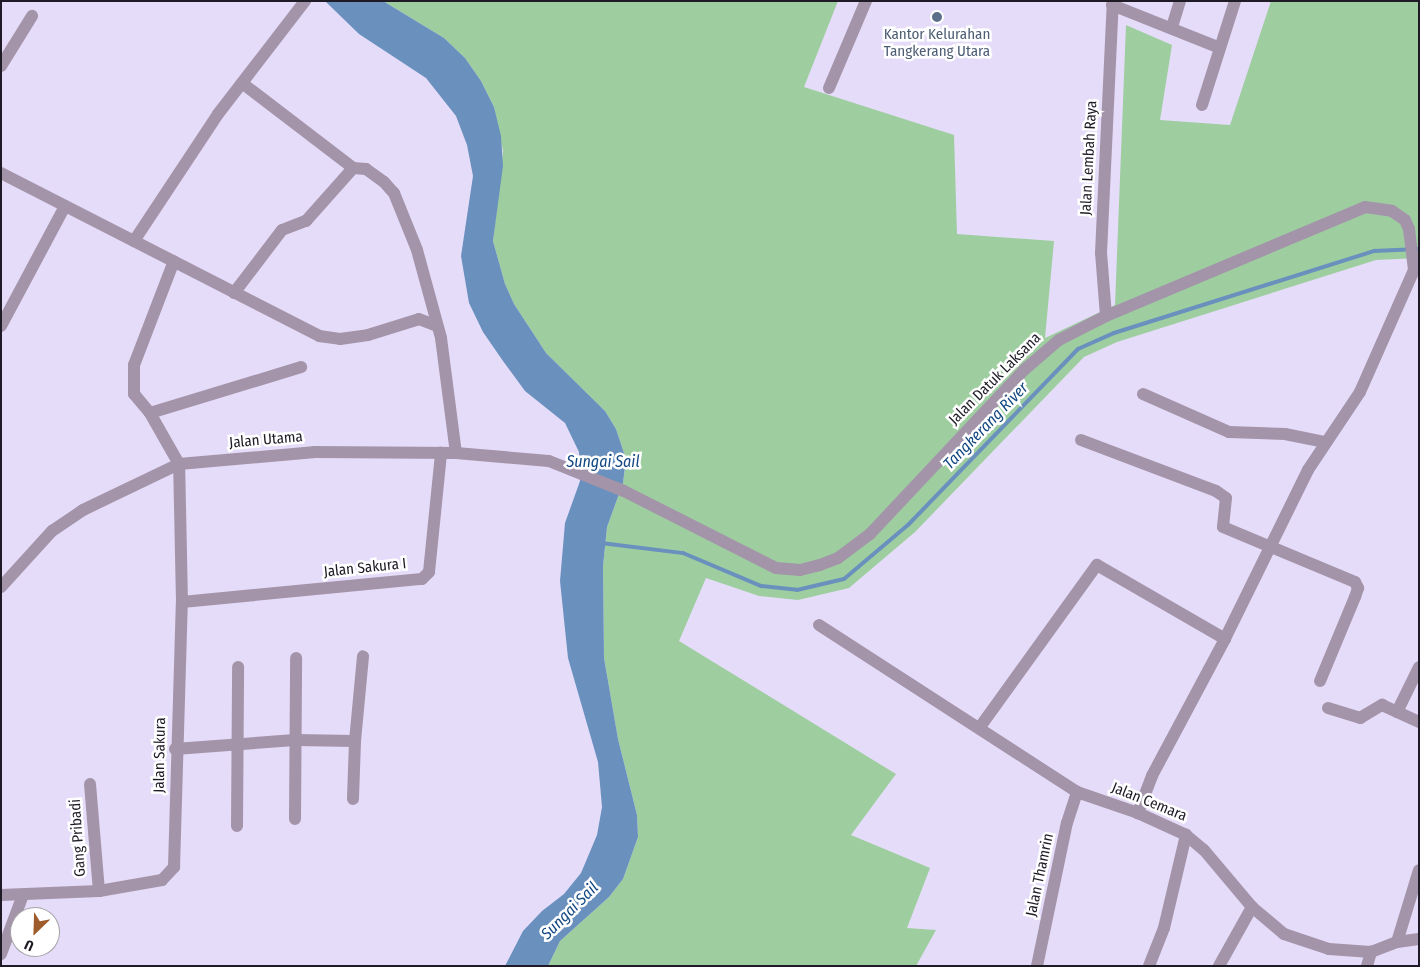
<!DOCTYPE html>
<html>
<head>
<meta charset="utf-8">
<style>
	body { margin:0 }
	#map { position:relative; width:1420px; height:967px; overflow:hidden; background:#e5dcf9; font-family:"Fira Sans Condensed",sans-serif }
	div>[style] { position:absolute }
	.green>* { inset:0; background:#9ecea0 }
	.water>* { inset:0; background:#6a90be }
	.stream>* { height:4px; margin:-2px; padding:0 2px; transform-origin:2px; border-radius:2px; background:#6a90be }
	.minor>* { height:12px; margin:-6px; padding:0 6px; transform-origin:6px; border-radius:6px; background:#a494aa }
	.dots>* { width:14px; height:14px; translate:-50% -50%; box-sizing:border-box; border:2px solid #fff; border-radius:50% }
	span { translate:-50% -50%; white-space:nowrap; text-align:center; line-height:1.15; -webkit-text-stroke:5px #fff; paint-order:stroke }
	.service-label { font-size:15px; color:#4e5e75 }
	.street-label { font-size:15px; color:#1f1b26 }
	.water-label { font-size:16px; color:#124882; font-style:italic }
	.frame { position:absolute; inset:0; border:2px solid #1f1b26; pointer-events:none }
	.north { position:absolute; left:10px; top:907px; width:50px; height:50px; box-sizing:border-box; background:#fff; border:1px solid #a5a4a8; border-radius:50%; rotate:204deg; font-size:14px; font-weight:700; line-height:20px; text-align:center; color:#1f1b26 }
	.north::after { content:''; display:block; margin:auto; width:18px; height:22px; background:#9e5b2b; clip-path:polygon(50% 0,100% 100%,50% 72%,0 100%) }
</style>
</head>
<body>
<div id="map">
	<div class="green">
		<div style="clip-path:polygon(383px 1px,838px 1px,804px 87px,954px 135px,957px 234px,1054px 241px,1045px 338px,1115px 305px,1126px 25px,1172px 45px,1160px 120px,1230px 125px,1271px 1px,1419px 1px,1419px 258px,1376px 260px,1117px 342px,1084px 357px,915px 532px,849px 588px,798px 600px,759px 596px,706px 578px,679px 641px,896px 774px,851px 835px,930px 868px,907px 928px,936px 930px,916px 966px,548px 966px,560px 941px,609px 897px,623px 879px,638px 837px,637px 815px,618px 739px,604px 658px,603px 566px,607px 527px,623px 483px,626px 459px,616px 429px,605px 411px,546px 353px,514px 304px,505px 284px,493px 241px,503px 151px,494px 107px,481px 81px,465px 58px,444px 38px)"></div>
	</div>
	<div class="water">
		<div style="clip-path:polygon(325px 1px,383px 1px,444px 38px,465px 58px,481px 81px,494px 107px,501px 136px,503px 166px,493px 241px,505px 284px,514px 304px,546px 353px,605px 411px,616px 429px,626px 459px,623px 483px,607px 527px,603px 566px,604px 658px,618px 739px,637px 815px,638px 837px,623px 879px,609px 897px,560px 941px,548px 966px,505px 966px,523px 931px,542px 911px,564px 894px,581px 873px,597px 835px,602px 807px,598px 762px,568px 658px,560px 581px,565px 523px,580px 481px,579px 452px,565px 423px,525px 391px,503px 361px,483px 332px,469px 303px,461px 256px,473px 176px,467px 145px,456px 116px,426px 78px,359px 34px)"></div>
	</div>
	<div class="stream">
		<div style="left:601px;top:543px;width:83px;rotate:7deg"></div>
		<div style="left:683px;top:553px;width:85px;rotate:22.9deg"></div>
		<div style="left:761px;top:586px;width:36px;rotate:6deg"></div>
		<div style="left:797px;top:590px;width:48px;rotate:-13.2deg"></div>
		<div style="left:844px;top:579px;width:84px;rotate:-40.2deg"></div>
		<div style="left:908px;top:525px;width:245px;rotate:-46deg"></div>
		<div style="left:1078px;top:349px;width:39px;rotate:-24deg"></div>
		<div style="left:1114px;top:333px;width:273px;rotate:-17.5deg"></div>
		<div style="left:1374px;top:251px;width:45px;rotate:-2.5deg"></div>
	</div>
	<div class="minor">
		<div style="left:1112px;top:5px;width:116px;rotate:21.7deg"></div>
		<div style="left:1172px;top:27px;width:27px;rotate:-73deg"></div>
		<div style="left:1px;top:66px;width:59px;rotate:-58.2deg"></div>
		<div style="left:242px;top:83px;width:140px;rotate:37.4deg"></div>
		<div style="left:829px;top:88px;width:95px;rotate:-67deg"></div>
		<div style="left:1202px;top:105px;width:109px;rotate:-72.4deg"></div>
		<div style="left:1px;top:173px;width:357px;rotate:27.1deg"></div>
		<div style="left:319px;top:336px;width:21px;rotate:8deg"></div>
		<div style="left:340px;top:339px;width:28px;rotate:-8deg"></div>
		<div style="left:368px;top:335px;width:53px;rotate:-17.4deg"></div>
		<div style="left:419px;top:319px;width:19px;rotate:21deg"></div>
		<div style="left:134px;top:241px;width:152px;rotate:-56.5deg"></div>
		<div style="left:218px;top:114px;width:143px;rotate:-52.4deg"></div>
		<div style="left:234px;top:293px;width:79px;rotate:-52.7deg"></div>
		<div style="left:282px;top:230px;width:26px;rotate:-21deg"></div>
		<div style="left:306px;top:221px;width:71px;rotate:-48.4deg"></div>
		<div style="left:353px;top:168px;width:13px;rotate:4deg"></div>
		<div style="left:366px;top:169px;width:22px;rotate:36deg"></div>
		<div style="left:384px;top:182px;width:15px;rotate:48deg"></div>
		<div style="left:394px;top:193px;width:61px;rotate:68deg"></div>
		<div style="left:417px;top:250px;width:91px;rotate:74.7deg"></div>
		<div style="left:441px;top:338px;width:116px;rotate:82.6deg"></div>
		<div style="left:1106px;top:316px;width:63px;rotate:-94.5deg"></div>
		<div style="left:1101px;top:253px;width:252px;rotate:-87.3deg"></div>
		<div style="left:1px;top:326px;width:136px;rotate:-61.9deg"></div>
		<div style="left:1143px;top:394px;width:94px;rotate:23.8deg"></div>
		<div style="left:1229px;top:432px;width:56px;rotate:2deg"></div>
		<div style="left:1285px;top:434px;width:41px;rotate:11.3deg"></div>
		<div style="left:150px;top:413px;width:158px;rotate:-16.9deg"></div>
		<div style="left:1081px;top:440px;width:144px;rotate:20.7deg"></div>
		<div style="left:1216px;top:491px;width:12px;rotate:35deg"></div>
		<div style="left:1226px;top:498px;width:29px;rotate:96deg"></div>
		<div style="left:1223px;top:527px;width:143px;rotate:22.6deg"></div>
		<div style="left:1355px;top:582px;width:7px;rotate:63deg"></div>
		<div style="left:1358px;top:588px;width:9px;rotate:108deg"></div>
		<div style="left:1355px;top:597px;width:91px;rotate:112.6deg"></div>
		<div style="left:1px;top:587px;width:76px;rotate:-47.7deg"></div>
		<div style="left:52px;top:531px;width:37px;rotate:-34deg"></div>
		<div style="left:83px;top:510px;width:106px;rotate:-25.6deg"></div>
		<div style="left:179px;top:464px;width:137px;rotate:-5deg"></div>
		<div style="left:315px;top:452px;width:141px;rotate:0.4deg"></div>
		<div style="left:456px;top:453px;width:93px;rotate:4.9deg"></div>
		<div style="left:549px;top:461px;width:81px;rotate:21.8deg"></div>
		<div style="left:624px;top:491px;width:170px;rotate:26.9deg"></div>
		<div style="left:776px;top:568px;width:24px;rotate:5deg"></div>
		<div style="left:800px;top:570px;width:21px;rotate:-14deg"></div>
		<div style="left:820px;top:565px;width:19px;rotate:-21deg"></div>
		<div style="left:838px;top:558px;width:40px;rotate:-37deg"></div>
		<div style="left:870px;top:534px;width:225px;rotate:-46.8deg"></div>
		<div style="left:1024px;top:370px;width:46px;rotate:-40.6deg"></div>
		<div style="left:1059px;top:340px;width:53px;rotate:-27.1deg"></div>
		<div style="left:1106px;top:316px;width:281px;rotate:-22.8deg"></div>
		<div style="left:1365px;top:207px;width:27px;rotate:8deg"></div>
		<div style="left:1392px;top:211px;width:16px;rotate:35deg"></div>
		<div style="left:1405px;top:220px;width:10px;rotate:66deg"></div>
		<div style="left:1409px;top:229px;width:41px;rotate:83deg"></div>
		<div style="left:1414px;top:270px;width:133px;rotate:113.9deg"></div>
		<div style="left:1360px;top:392px;width:94px;rotate:123.7deg"></div>
		<div style="left:1308px;top:470px;width:188px;rotate:116.2deg"></div>
		<div style="left:1225px;top:639px;width:155px;rotate:118.1deg"></div>
		<div style="left:1152px;top:776px;width:40px;rotate:111deg"></div>
		<div style="left:182px;top:602px;width:241px;rotate:-5.5deg"></div>
		<div style="left:422px;top:579px;width:10px;rotate:-45deg"></div>
		<div style="left:429px;top:572px;width:120px;rotate:-84.2deg"></div>
		<div style="left:819px;top:625px;width:307px;rotate:32.9deg"></div>
		<div style="left:1077px;top:792px;width:65px;rotate:19deg"></div>
		<div style="left:1138px;top:813px;width:53px;rotate:24.6deg"></div>
		<div style="left:1186px;top:835px;width:23px;rotate:40deg"></div>
		<div style="left:1204px;top:850px;width:75px;rotate:49.9deg"></div>
		<div style="left:1252px;top:907px;width:42px;rotate:40.2deg"></div>
		<div style="left:1284px;top:934px;width:47px;rotate:18.4deg"></div>
		<div style="left:1329px;top:949px;width:42px;rotate:4.1deg"></div>
		<div style="left:1371px;top:952px;width:28px;rotate:-21deg"></div>
		<div style="left:1397px;top:942px;width:22px;rotate:-8deg"></div>
		<div style="left:1328px;top:708px;width:34px;rotate:17deg"></div>
		<div style="left:1360px;top:718px;width:26px;rotate:-31deg"></div>
		<div style="left:1382px;top:705px;width:41px;rotate:24.7deg"></div>
		<div style="left:1397px;top:712px;width:50px;rotate:-63.9deg"></div>
		<div style="left:980px;top:727px;width:200px;rotate:-54.2deg"></div>
		<div style="left:1097px;top:565px;width:148px;rotate:30deg"></div>
		<div style="left:355px;top:741px;width:85px;rotate:-84.6deg"></div>
		<div style="left:175px;top:749px;width:120px;rotate:-4.3deg"></div>
		<div style="left:295px;top:740px;width:60px;rotate:1deg"></div>
		<div style="left:355px;top:741px;width:58px;rotate:92deg"></div>
		<div style="left:90px;top:784px;width:107px;rotate:85.2deg"></div>
		<div style="left:295px;top:819px;width:161px;rotate:-89.6deg"></div>
		<div style="left:237px;top:826px;width:159px;rotate:-89.6deg"></div>
		<div style="left:1px;top:895px;width:98px;rotate:-2.3deg"></div>
		<div style="left:99px;top:891px;width:64px;rotate:-9.9deg"></div>
		<div style="left:162px;top:880px;width:18px;rotate:-47deg"></div>
		<div style="left:174px;top:867px;width:265px;rotate:-88.3deg"></div>
		<div style="left:182px;top:602px;width:138px;rotate:-91.2deg"></div>
		<div style="left:179px;top:464px;width:59px;rotate:-119.6deg"></div>
		<div style="left:150px;top:413px;width:25px;rotate:-130deg"></div>
		<div style="left:134px;top:394px;width:29px;rotate:-90deg"></div>
		<div style="left:134px;top:365px;width:111px;rotate:-69deg"></div>
		<div style="left:1397px;top:942px;width:75px;rotate:-73deg"></div>
		<div style="left:1px;top:954px;width:63px;rotate:-69.6deg"></div>
		<div style="left:1037px;top:966px;width:146px;rotate:-78.2deg"></div>
		<div style="left:1067px;top:823px;width:33px;rotate:-72deg"></div>
		<div style="left:1149px;top:966px;width:41px;rotate:-68.5deg"></div>
		<div style="left:1164px;top:928px;width:96px;rotate:-76.7deg"></div>
		<div style="left:1219px;top:966px;width:68px;rotate:-60.8deg"></div>
		<div style="left:1367px;top:966px;width:15px;rotate:-74deg"></div>
	</div>
	<div class="dots">
		<div style="left:937px;top:17px;background:#5c6f8a"></div>
	</div>
	<div class="service-label">
		<span style="left:937px;top:43px">Kantor Kelurahan<br>Tangkerang Utara</span>
	</div>
	<div class="street-label">
		<span style="left:1089px;top:158px;rotate:-87deg">Jalan Lembah Raya</span>
		<span style="left:995px;top:379px;rotate:-45deg">Jalan Datuk Laksana</span>
		<span style="left:266px;top:440px;rotate:-5deg">Jalan Utama</span>
		<span style="left:365px;top:568px;rotate:-6deg">Jalan Sakura I</span>
		<span style="left:160px;top:755px;rotate:-89deg">Jalan Sakura</span>
		<span style="left:1149px;top:802px;rotate:22deg">Jalan Cemara</span>
		<span style="left:78px;top:838px;rotate:-94deg">Gang Pribadi</span>
		<span style="left:1040px;top:875px;rotate:-78deg">Jalan Thamrin</span>
	</div>
	<div class="water-label">
		<span style="left:986px;top:426px;rotate:-46deg">Tangkerang River</span>
		<span style="left:603px;top:462px">Sungai Sail</span>
		<span style="left:570px;top:911px;rotate:-45deg">Sungai Sail</span>
	</div>
	<div class="frame"></div>
	<div class="north">U</div>
</div>
</body>
</html>
